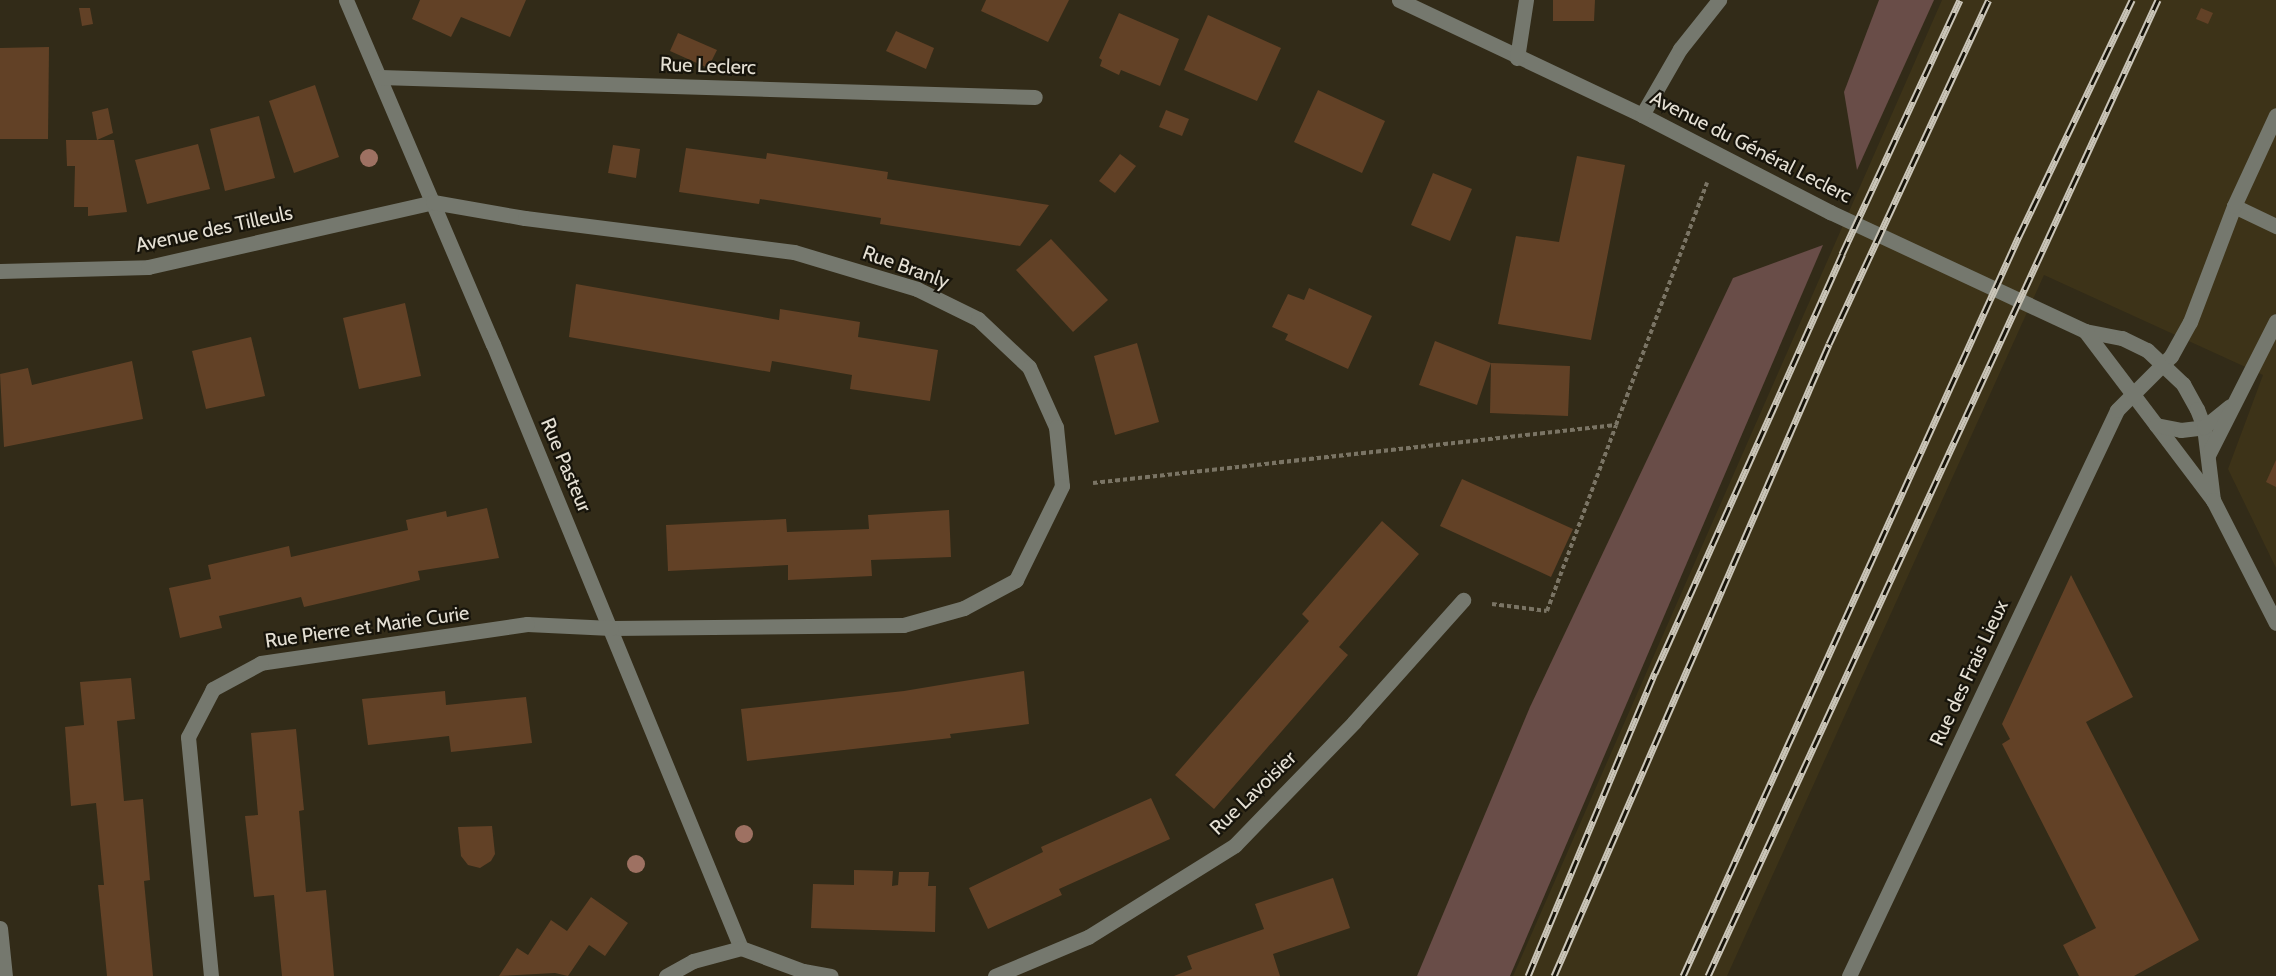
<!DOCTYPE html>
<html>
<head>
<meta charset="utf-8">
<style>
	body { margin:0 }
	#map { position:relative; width:2276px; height:976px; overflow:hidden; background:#322b18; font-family:Cabin,sans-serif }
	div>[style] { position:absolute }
	.built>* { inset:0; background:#3d3318 }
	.green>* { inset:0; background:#694d48 }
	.building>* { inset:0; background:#624126 }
	.path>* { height:4px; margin-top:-2px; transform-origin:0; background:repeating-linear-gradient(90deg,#7a7464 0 4.5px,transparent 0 7.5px) }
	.minor>* { height:15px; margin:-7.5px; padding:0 7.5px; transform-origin:7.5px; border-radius:7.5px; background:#75786e }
	.rail>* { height:7px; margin-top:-3.5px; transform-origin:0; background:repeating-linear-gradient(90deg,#17140b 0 14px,#cac5b8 0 28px); box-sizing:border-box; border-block:2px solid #cac5b8 }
	.trees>* { width:18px; height:18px; margin:-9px; border-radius:50%; background:#9e7162 }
	span { translate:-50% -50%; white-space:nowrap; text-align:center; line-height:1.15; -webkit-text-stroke:4.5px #17140b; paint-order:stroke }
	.street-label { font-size:20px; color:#e5e0d4 }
</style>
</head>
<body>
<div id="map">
	<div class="built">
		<div style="clip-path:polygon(1942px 0,2276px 0,2276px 568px,2228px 469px,2263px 375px,2044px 275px,1727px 976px,1513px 976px)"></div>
	</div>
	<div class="green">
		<div style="clip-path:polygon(1879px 0,1934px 0,1857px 170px,1844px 92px)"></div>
		<div style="clip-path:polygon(1823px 245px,1510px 976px,1417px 976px,1530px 707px,1733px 278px)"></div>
	</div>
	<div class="building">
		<div style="clip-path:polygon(420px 0,526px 0,510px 37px,461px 17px,451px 37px,412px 19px)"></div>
		<div style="clip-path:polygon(986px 0,1069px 0,1048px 42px,981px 11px)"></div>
		<div style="clip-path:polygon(1553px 0,1595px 0,1594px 21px,1553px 21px)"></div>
		<div style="clip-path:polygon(79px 8px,90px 8px,93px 24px,82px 26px)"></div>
		<div style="clip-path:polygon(2201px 8px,2213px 13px,2208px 24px,2196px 19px)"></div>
		<div style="clip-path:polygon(1119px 13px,1179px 39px,1160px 86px,1121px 70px,1119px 75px,1100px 66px,1102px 60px,1099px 58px)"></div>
		<div style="clip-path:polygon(1208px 15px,1281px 48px,1257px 101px,1184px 70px)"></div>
		<div style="clip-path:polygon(896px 31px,934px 48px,926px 69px,886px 51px)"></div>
		<div style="clip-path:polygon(678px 33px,717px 50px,708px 68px,670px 51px)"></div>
		<div style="clip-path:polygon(49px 47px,48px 139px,0 139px,0 48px)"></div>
		<div style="clip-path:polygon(315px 85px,339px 157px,294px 173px,269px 101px)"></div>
		<div style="clip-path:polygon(1318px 90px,1385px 121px,1362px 173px,1294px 142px)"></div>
		<div style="clip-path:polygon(108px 108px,113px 133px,97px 140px,114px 140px,127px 212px,88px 216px,88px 207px,74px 207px,75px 166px,67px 166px,66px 140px,97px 140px,92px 112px)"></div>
		<div style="clip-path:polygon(1166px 110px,1189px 119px,1182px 136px,1159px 127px)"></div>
		<div style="clip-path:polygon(259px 116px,275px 178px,225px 191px,210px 129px)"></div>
		<div style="clip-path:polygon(198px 144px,210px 189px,147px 204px,135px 160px)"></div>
		<div style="clip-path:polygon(613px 145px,640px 149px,636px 178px,608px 173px)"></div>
		<div style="clip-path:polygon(686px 148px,766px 159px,767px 153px,806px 159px,888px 172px,887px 179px,1049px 205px,1020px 246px,1001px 243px,880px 224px,881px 218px,760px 199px,759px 204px,679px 192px)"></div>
		<div style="clip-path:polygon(1120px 154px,1136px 166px,1115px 193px,1099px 181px)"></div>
		<div style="clip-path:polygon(1577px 156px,1625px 165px,1591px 340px,1498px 324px,1516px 236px,1559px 242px)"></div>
		<div style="clip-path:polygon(1433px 173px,1472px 189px,1450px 241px,1411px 225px)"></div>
		<div style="clip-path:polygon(1051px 239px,1108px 300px,1073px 332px,1016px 270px)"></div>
		<div style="clip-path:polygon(576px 284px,779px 320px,780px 309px,860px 322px,858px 337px,938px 350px,930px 401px,850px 389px,852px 375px,772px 361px,770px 372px,569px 337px)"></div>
		<div style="clip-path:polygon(1309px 288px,1372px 316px,1348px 369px,1285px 340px,1288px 334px,1272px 327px,1288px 294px,1304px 300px)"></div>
		<div style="clip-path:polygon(405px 303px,421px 376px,359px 389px,343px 318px)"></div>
		<div style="clip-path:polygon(251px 337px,265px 396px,206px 409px,192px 351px)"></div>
		<div style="clip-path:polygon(1435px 341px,1491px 363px,1477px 405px,1419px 385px)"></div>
		<div style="clip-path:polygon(1137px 343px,1159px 422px,1115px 435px,1094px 356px)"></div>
		<div style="clip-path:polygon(132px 361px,143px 419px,4px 447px,0 374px,28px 368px,32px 385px)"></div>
		<div style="clip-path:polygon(1491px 363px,1570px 366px,1568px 416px,1490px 413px)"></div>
		<div style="clip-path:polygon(2276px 460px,2276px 487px,2266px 482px)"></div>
		<div style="clip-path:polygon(1462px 479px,1573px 529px,1551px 577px,1440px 526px)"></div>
		<div style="clip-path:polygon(487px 508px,499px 558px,418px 571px,420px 580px,304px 607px,301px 597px,219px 616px,222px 628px,180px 638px,169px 588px,211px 579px,208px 565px,289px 546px,291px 557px,408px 530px,406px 520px,446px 511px,447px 517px)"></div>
		<div style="clip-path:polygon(949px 510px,951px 557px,871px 560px,872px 576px,788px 580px,788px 565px,668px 571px,666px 525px,786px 519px,787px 532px,869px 529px,868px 515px)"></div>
		<div style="clip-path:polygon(1382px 521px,1419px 554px,1339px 647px,1348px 655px,1214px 809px,1175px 775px,1309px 621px,1302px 614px)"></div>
		<div style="clip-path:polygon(2071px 575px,2133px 697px,2086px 722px,2199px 940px,2134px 976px,2079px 976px,2063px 945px,2096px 928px,2002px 744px,2010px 739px,2002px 724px)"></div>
		<div style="clip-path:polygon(1024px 671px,1029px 724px,950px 734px,951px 738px,747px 761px,741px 709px,904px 691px)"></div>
		<div style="clip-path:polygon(131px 678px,135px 719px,117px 721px,124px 801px,143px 799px,150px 880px,144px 881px,153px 976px,107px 976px,98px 885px,104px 885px,96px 803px,71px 806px,65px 727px,84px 725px,80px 682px)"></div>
		<div style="clip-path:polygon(445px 691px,446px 705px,526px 697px,532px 743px,451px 752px,449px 736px,368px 745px,362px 699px)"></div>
		<div style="clip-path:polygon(296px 729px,304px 810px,299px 811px,306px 892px,326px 890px,334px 976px,282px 976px,274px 895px,254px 897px,245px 816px,258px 815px,251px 733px)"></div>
		<div style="clip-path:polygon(1151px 798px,1170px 839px,1059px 889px,1062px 895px,988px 929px,969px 888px,1043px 852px,1041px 847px)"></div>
		<div style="clip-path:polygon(492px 826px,495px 854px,491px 861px,480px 868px,468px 865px,461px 856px,458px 827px)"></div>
		<div style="clip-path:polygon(854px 870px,893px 871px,892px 886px,898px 885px,899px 872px,929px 872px,928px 886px,936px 886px,935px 932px,811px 928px,813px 884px,854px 885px)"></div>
		<div style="clip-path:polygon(1333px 878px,1350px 928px,1273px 954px,1280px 976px,1174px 976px,1192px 969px,1187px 956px,1264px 929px,1255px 904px)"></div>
		<div style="clip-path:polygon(591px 897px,628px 923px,605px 956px,589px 945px,568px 976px,555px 973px,499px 976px,517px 948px,528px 955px,551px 920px,567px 931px)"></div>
	</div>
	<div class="path">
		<div style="left:1093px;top:483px;width:526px;rotate:-6.33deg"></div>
		<div style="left:1616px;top:425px;width:259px;rotate:-69.4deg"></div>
		<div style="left:1492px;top:604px;width:55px;rotate:7.3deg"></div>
		<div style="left:1547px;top:611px;width:198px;rotate:-69.6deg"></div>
	</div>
	<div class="minor">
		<div style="left:346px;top:0;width:374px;rotate:66.9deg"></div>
		<div style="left:493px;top:344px;width:653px;rotate:67.68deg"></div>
		<div style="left:1399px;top:0;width:269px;rotate:25.3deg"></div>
		<div style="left:1642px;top:115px;width:212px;rotate:27.3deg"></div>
		<div style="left:1830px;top:212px;width:281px;rotate:25deg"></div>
		<div style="left:2085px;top:331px;width:38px;rotate:11deg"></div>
		<div style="left:2122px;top:338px;width:28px;rotate:26deg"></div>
		<div style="left:2147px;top:350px;width:50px;rotate:43.4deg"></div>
		<div style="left:2183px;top:384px;width:29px;rotate:61deg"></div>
		<div style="left:2197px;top:409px;width:19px;rotate:69deg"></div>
		<div style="left:2204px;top:427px;width:74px;rotate:83deg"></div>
		<div style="left:1517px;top:58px;width:59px;rotate:-81.2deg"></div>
		<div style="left:380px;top:77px;width:655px;rotate:1.75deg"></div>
		<div style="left:1642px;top:115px;width:76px;rotate:-60.1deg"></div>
		<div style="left:1680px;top:49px;width:63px;rotate:-51.5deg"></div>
		<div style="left:2234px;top:206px;width:47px;rotate:25.5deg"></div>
		<div style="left:0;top:271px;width:148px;rotate:-1.5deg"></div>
		<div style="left:148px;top:267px;width:292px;rotate:-12.8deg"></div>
		<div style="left:433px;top:202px;width:93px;rotate:9.9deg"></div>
		<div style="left:525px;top:218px;width:271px;rotate:7.2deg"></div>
		<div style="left:794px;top:252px;width:128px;rotate:16.7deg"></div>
		<div style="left:917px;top:289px;width:68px;rotate:26.2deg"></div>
		<div style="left:978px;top:319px;width:70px;rotate:43.3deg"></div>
		<div style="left:1029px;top:367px;width:66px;rotate:65.8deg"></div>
		<div style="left:1056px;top:427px;width:59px;rotate:84.2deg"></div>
		<div style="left:1062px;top:486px;width:105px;rotate:116.1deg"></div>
		<div style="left:1016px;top:580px;width:59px;rotate:151.7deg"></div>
		<div style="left:964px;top:608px;width:63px;rotate:164.4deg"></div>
		<div style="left:903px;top:625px;width:292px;rotate:179.4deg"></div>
		<div style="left:611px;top:628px;width:84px;rotate:-177.3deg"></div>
		<div style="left:527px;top:624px;width:269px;rotate:171.7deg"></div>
		<div style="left:261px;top:663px;width:55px;rotate:151.6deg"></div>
		<div style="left:213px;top:689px;width:54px;rotate:117.5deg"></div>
		<div style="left:188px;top:737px;width:240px;rotate:84.5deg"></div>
		<div style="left:2085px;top:331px;width:212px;rotate:52.9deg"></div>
		<div style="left:2213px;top:500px;width:138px;rotate:62.9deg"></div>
		<div style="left:2156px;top:425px;width:25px;rotate:11deg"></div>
		<div style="left:2181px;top:430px;width:23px;rotate:-7deg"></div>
		<div style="left:2204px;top:427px;width:33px;rotate:-39deg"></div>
		<div style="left:2208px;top:455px;width:150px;rotate:-63.1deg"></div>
		<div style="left:0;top:928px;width:48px;rotate:84.1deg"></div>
		<div style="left:741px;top:948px;width:66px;rotate:20.4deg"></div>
		<div style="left:803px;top:971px;width:28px;rotate:10deg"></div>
		<div style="left:666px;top:976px;width:31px;rotate:-29deg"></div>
		<div style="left:693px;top:961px;width:50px;rotate:-15.2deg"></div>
		<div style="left:995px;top:976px;width:101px;rotate:-22.8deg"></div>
		<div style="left:1088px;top:937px;width:173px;rotate:-32deg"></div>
		<div style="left:1235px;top:845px;width:171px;rotate:-45.9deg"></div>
		<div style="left:1354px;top:722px;width:164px;rotate:-48.2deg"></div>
		<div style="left:1849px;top:976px;width:626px;rotate:-64.66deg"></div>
		<div style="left:2117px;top:410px;width:76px;rotate:-45deg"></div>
		<div style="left:2171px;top:356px;width:39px;rotate:-61deg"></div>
		<div style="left:2190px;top:322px;width:124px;rotate:-69.2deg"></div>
		<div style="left:2234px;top:206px;width:100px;rotate:-65.2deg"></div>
	</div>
	<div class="rail">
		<div style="left:1528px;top:976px;width:329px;rotate:-67.3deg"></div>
		<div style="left:1655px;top:673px;width:459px;rotate:-65.9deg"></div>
		<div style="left:1842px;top:254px;width:280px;rotate:-65.1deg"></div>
		<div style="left:1554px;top:976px;width:689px;rotate:-66.48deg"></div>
		<div style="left:1829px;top:344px;width:379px;rotate:-65.1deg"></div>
		<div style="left:1683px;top:976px;width:813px;rotate:-65.58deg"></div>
		<div style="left:2019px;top:236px;width:262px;rotate:-64.4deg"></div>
		<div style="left:1708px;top:976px;width:1075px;rotate:-65.25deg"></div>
	</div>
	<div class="trees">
		<div style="left:369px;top:158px"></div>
		<div style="left:744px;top:834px"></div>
		<div style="left:636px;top:864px"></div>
	</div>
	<div class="street-label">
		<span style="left:708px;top:66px;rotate:2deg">Rue Leclerc</span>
		<span style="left:1751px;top:147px;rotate:27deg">Avenue du Général Leclerc</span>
		<span style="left:214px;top:229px;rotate:-12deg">Avenue des Tilleuls</span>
		<span style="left:906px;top:267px;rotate:20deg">Rue Branly</span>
		<span style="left:566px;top:465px;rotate:67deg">Rue Pasteur</span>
		<span style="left:367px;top:627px;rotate:-8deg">Rue Pierre et Marie Curie</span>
		<span style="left:1969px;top:673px;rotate:-65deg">Rue des Frais Lieux</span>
		<span style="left:1253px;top:793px;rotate:-44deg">Rue Lavoisier</span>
	</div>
</div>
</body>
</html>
